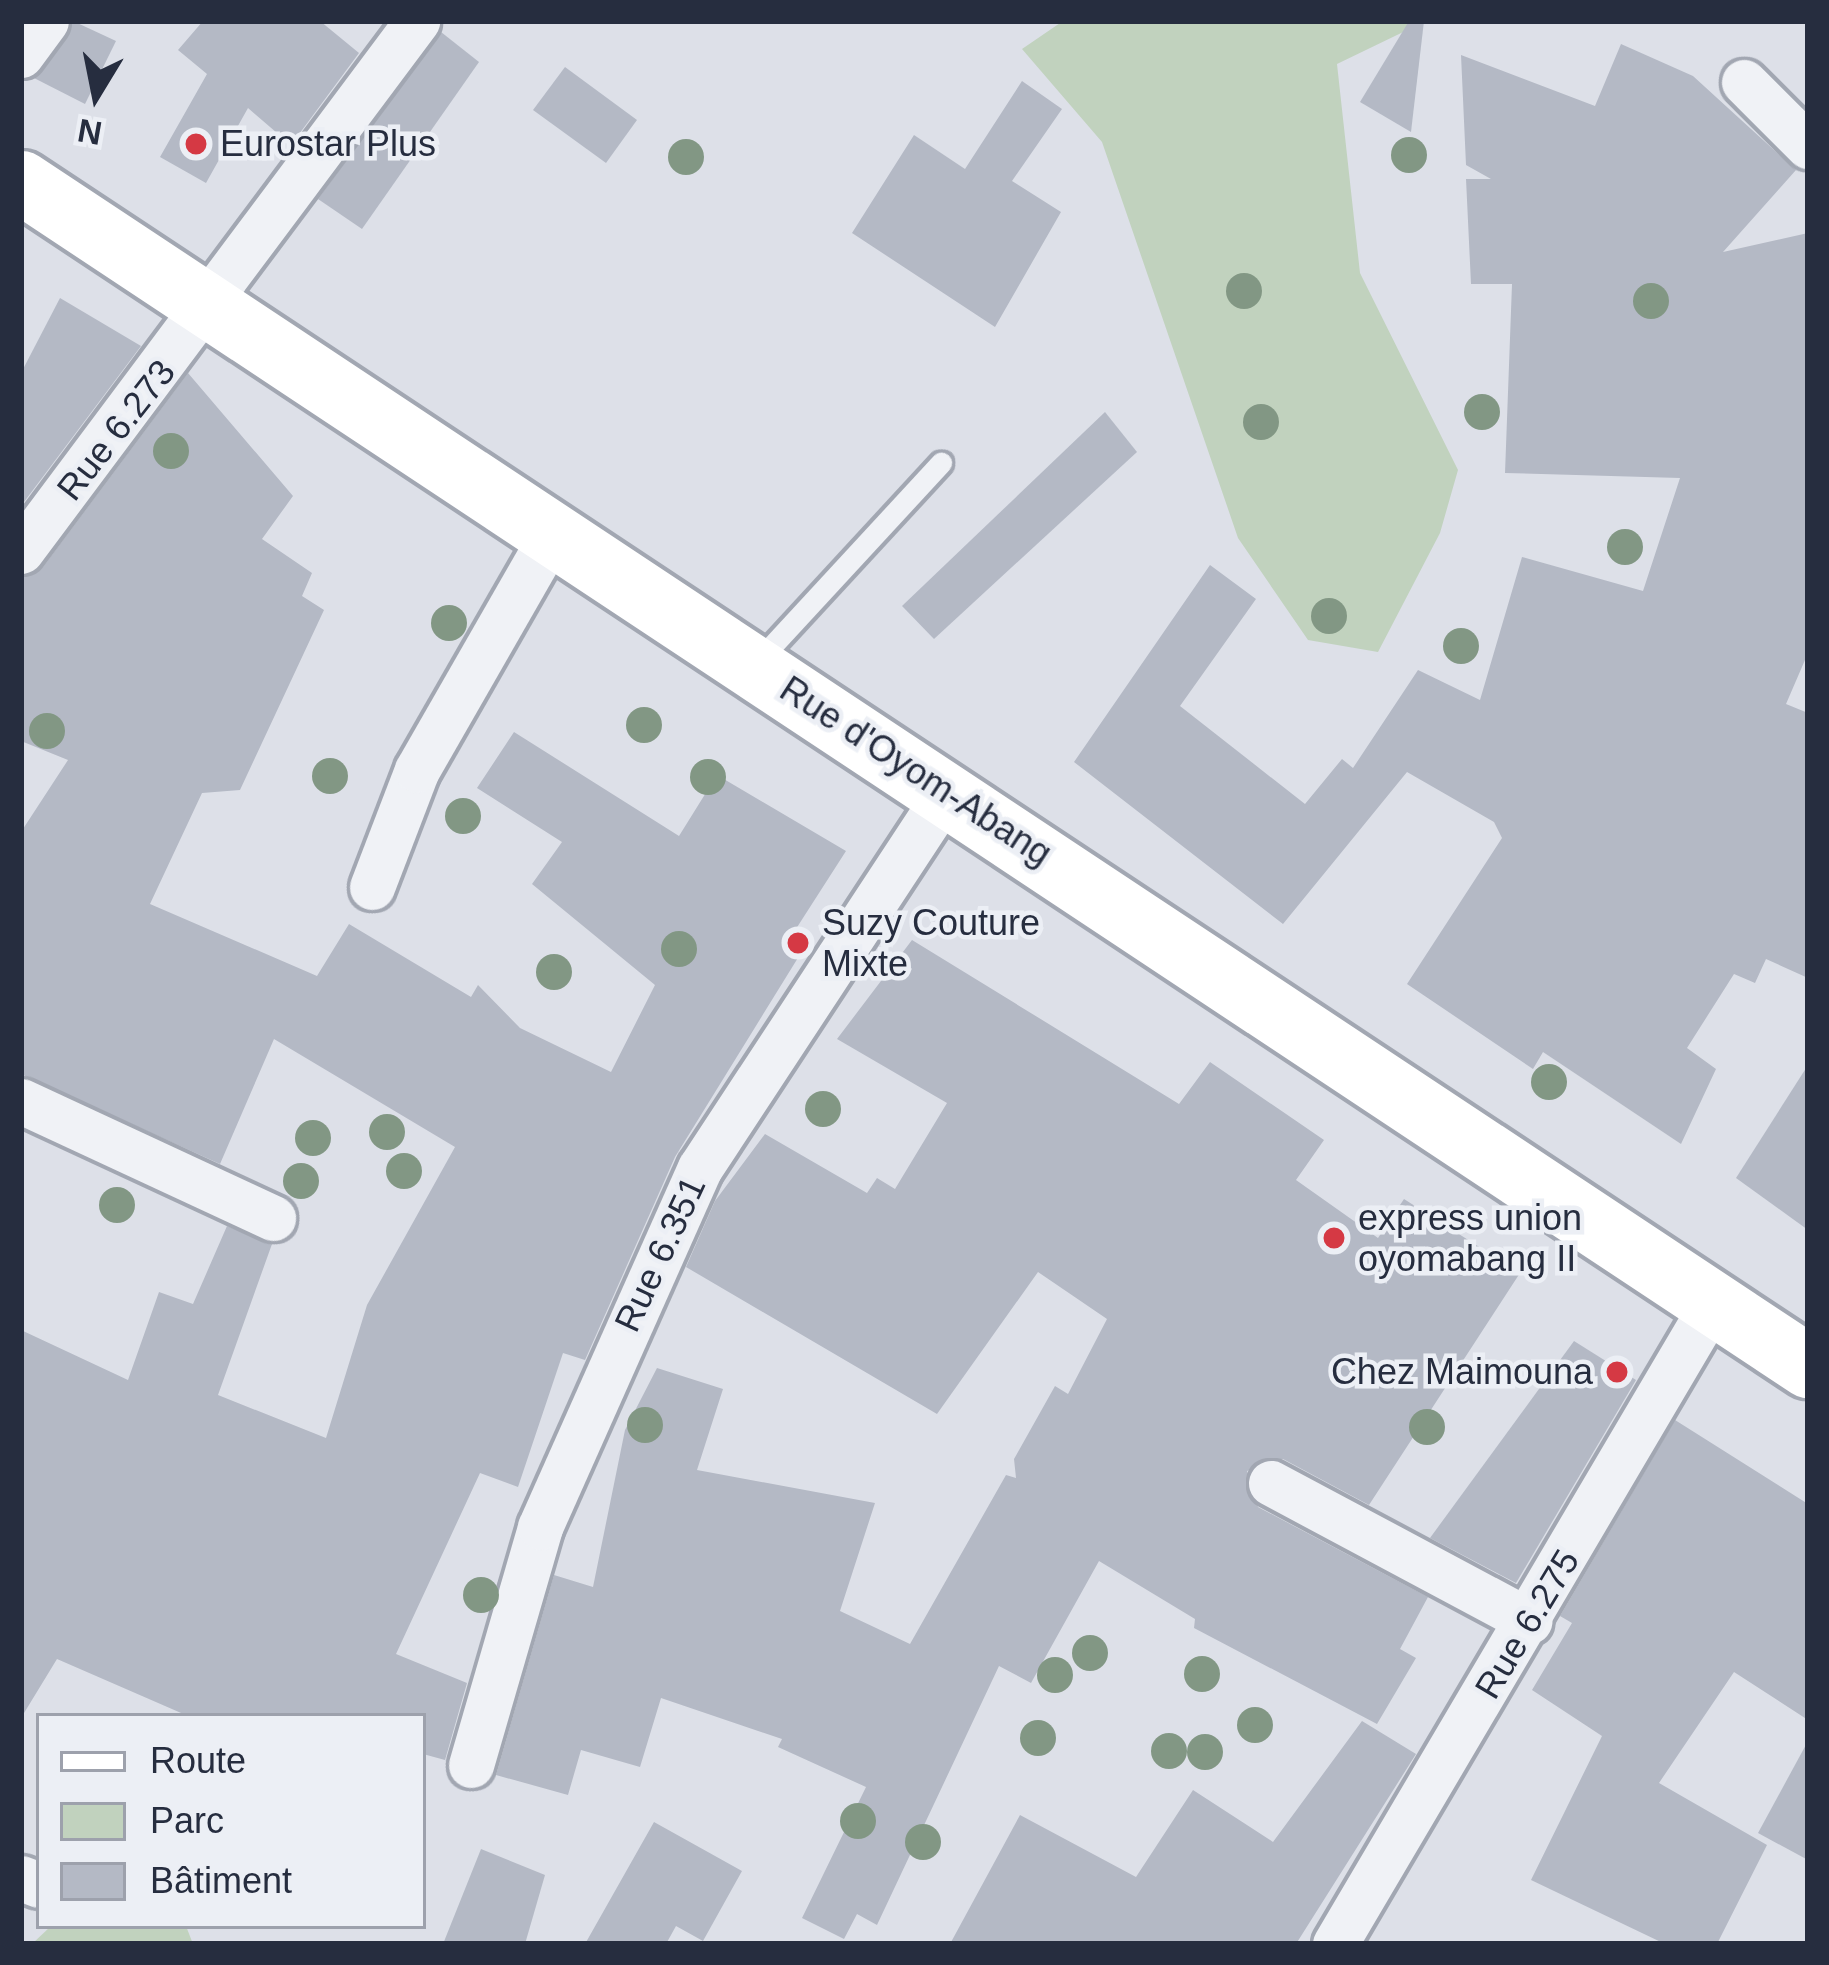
<!DOCTYPE html>
<html>
<head>
<meta charset="utf-8">
<style>
	body { margin:0 }
	#map { position:relative; width:1829px; height:1965px; overflow:hidden; background:#dde0e8; font-family:Helvetica,sans-serif }
	div>[style] { position:absolute }
	.green>* { inset:0; background:#c1d2be }
	.building>* { inset:0; background:#b4b9c5 }
	.roads { filter:drop-shadow(3px 0 #a2a7b2) drop-shadow(-3px 0 #a2a7b2) drop-shadow(0 3px #a2a7b2) drop-shadow(0 -3px #a2a7b2) }
	.lane>* { height:21px; margin:-10.5px; padding:0 10.5px; transform-origin:10.5px; border-radius:10.5px; background:#f0f2f6 }
	.street>* { height:45px; margin:-22.5px; padding:0 22.5px; transform-origin:22.5px; border-radius:22.5px; background:#f0f2f6 }
	.secondary>* { height:63px; margin:-31.5px; padding:0 31.5px; transform-origin:31.5px; border-radius:31.5px; background:#fff }
	.trees>* { width:36px; height:36px; margin:-18px; border-radius:50%; background:#829784 }
	.dots>* { width:33px; height:33px; translate:-50% -50%; box-sizing:border-box; border:6px solid #eceff5; border-radius:50% }
	span { translate:-50% -50%; white-space:nowrap; text-align:center; line-height:1.15; -webkit-text-stroke:9px #eceff5; paint-order:stroke }
	.poi-label { font-size:36px; color:#262d3f }
	.left { translate:0 -50%; text-align:left }
	.right { translate:-100% -50%; text-align:right }
	.street-label { font-size:36px; color:#262d3f }
	.frame { position:absolute; inset:0; border:24px solid #262d3f; pointer-events:none }
	.legend { position:absolute; left:36px; top:1713px; width:390px; height:216px; box-sizing:border-box; background:#eceff5; border:3px solid #9da1ac; margin:0; padding:15px 21px; list-style:none; font-size:36px; color:#262d3f }
	.legend li { display:flex; align-items:center; gap:24px; height:60px }
	.legend b { width:60px; border:3px solid #9da1ac }
	.north { position:absolute; left:36px; top:36px; width:120px; height:120px; -webkit-text-stroke:9px #eceff5; paint-order:stroke; rotate:190deg; font-size:33px; font-weight:700; line-height:48px; text-align:center; color:#262d3f }
	.north::after { content:''; display:block; margin:auto; width:42px; height:54px; background:#262d3f; clip-path:polygon(50% 0,100% 100%,50% 72%,0 100%) }
</style>
</head>
<body>
<div id="map">
	<div class="green">
		<div style="clip-path:polygon(1063px 21px,1426px 21px,1337px 64px,1360px 273px,1458px 470px,1440px 533px,1378px 652px,1308px 640px,1238px 538px,1102px 142px,1022px 49px)"></div>
		<div style="clip-path:polygon(51px 1926px,186px 1926px,193px 1944px,32px 1944px)"></div>
	</div>
	<div class="building">
		<div style="clip-path:polygon(73px 21px,116px 41px,85px 104px,34px 78px)"></div>
		<div style="clip-path:polygon(203px 21px,320px 21px,359px 53px,291px 145px,248px 108px,206px 183px,160px 157px,207px 74px,178px 50px)"></div>
		<div style="clip-path:polygon(1409px 21px,1424px 21px,1411px 132px,1360px 102px)"></div>
		<div style="clip-path:polygon(441px 32px,479px 62px,362px 229px,318px 199px)"></div>
		<div style="clip-path:polygon(1621px 44px,1693px 76px,1796px 170px,1723px 252px,1808px 233px,1808px 653px,1786px 704px,1808px 713px,1808px 978px,1766px 959px,1755px 983px,1734px 974px,1687px 1048px,1716px 1069px,1681px 1144px,1543px 1052px,1533px 1069px,1407px 984px,1502px 838px,1494px 822px,1407px 772px,1283px 924px,1074px 762px,1210px 565px,1256px 599px,1180px 706px,1305px 804px,1342px 759px,1353px 768px,1418px 670px,1480px 700px,1522px 557px,1643px 591px,1680px 478px,1505px 473px,1512px 284px,1471px 284px,1466px 179px,1491px 179px,1466px 165px,1461px 55px,1595px 106px)"></div>
		<div style="clip-path:polygon(565px 67px,637px 120px,606px 163px,533px 110px)"></div>
		<div style="clip-path:polygon(1022px 81px,1062px 109px,1012px 181px,1061px 212px,995px 327px,852px 233px,914px 135px,965px 169px)"></div>
		<div style="clip-path:polygon(60px 298px,141px 346px,21px 506px,21px 373px)"></div>
		<div style="clip-path:polygon(188px 373px,293px 496px,262px 539px,312px 573px,302px 596px,324px 610px,240px 790px,202px 793px,150px 904px,317px 976px,349px 924px,471px 997px,478px 985px,520px 1028px,611px 1072px,655px 985px,532px 884px,562px 842px,477px 788px,514px 732px,679px 836px,717px 775px,846px 851px,794px 932px,809px 940px,675px 1157px,585px 1360px,563px 1353px,518px 1487px,480px 1473px,396px 1654px,467px 1683px,445px 1760px,423px 1754px,423px 1716px,188px 1716px,57px 1659px,21px 1718px,21px 1330px,128px 1380px,159px 1292px,193px 1304px,227px 1226px,272px 1244px,218px 1395px,326px 1438px,367px 1305px,455px 1147px,274px 1039px,220px 1164px,21px 1074px,21px 832px,68px 760px,21px 741px,21px 578px,43px 567px)"></div>
		<div style="clip-path:polygon(1105px 412px,1137px 452px,934px 639px,902px 606px)"></div>
		<div style="clip-path:polygon(912px 940px,1179px 1104px,1210px 1062px,1324px 1140px,1296px 1180px,1378px 1238px,1404px 1199px,1520px 1273px,1369px 1505px,1283px 1459px,1247px 1471px,1258px 1507px,1428px 1597px,1400px 1649px,1416px 1658px,1377px 1724px,1194px 1628px,1195px 1619px,1099px 1561px,1031px 1683px,999px 1666px,877px 1925px,857px 1914px,844px 1939px,802px 1918px,866px 1787px,778px 1747px,782px 1739px,661px 1698px,640px 1767px,581px 1750px,568px 1795px,496px 1775px,554px 1575px,593px 1587px,625px 1430px,657px 1368px,723px 1389px,697px 1470px,875px 1503px,840px 1611px,910px 1644px,1006px 1475px,1016px 1478px,1014px 1459px,1055px 1386px,1068px 1394px,1107px 1319px,1038px 1272px,937px 1414px,686px 1267px,715px 1201px,765px 1134px,867px 1193px,877px 1178px,895px 1189px,947px 1103px,837px 1039px)"></div>
		<div style="clip-path:polygon(1808px 1065px,1808px 1230px,1736px 1178px)"></div>
		<div style="clip-path:polygon(1574px 1341px,1636px 1380px,1516px 1583px,1430px 1538px)"></div>
		<div style="clip-path:polygon(1675px 1420px,1808px 1504px,1808px 1720px,1734px 1672px,1659px 1783px,1767px 1845px,1717px 1944px,1665px 1944px,1531px 1880px,1602px 1736px,1532px 1690px,1572px 1623px,1560px 1616px)"></div>
		<div style="clip-path:polygon(1362px 1721px,1416px 1754px,1296px 1944px,950px 1944px,1020px 1815px,1136px 1877px,1193px 1790px,1273px 1842px)"></div>
		<div style="clip-path:polygon(1808px 1741px,1808px 1860px,1758px 1833px)"></div>
		<div style="clip-path:polygon(654px 1822px,742px 1871px,703px 1941px,676px 1926px,666px 1944px,585px 1944px)"></div>
		<div style="clip-path:polygon(481px 1849px,545px 1875px,525px 1944px,443px 1944px)"></div>
	</div>
	<div class="roads">
		<div class="lane">
			<div style="left:758px;top:661px;width:270px;rotate:-47.3deg"></div>
		</div>
		<div class="street">
			<div style="left:21px;top:55px;width:42px;rotate:-53.7deg"></div>
			<div style="left:1744px;top:82px;width:91px;rotate:45deg"></div>
			<div style="left:21px;top:551px;width:662px;rotate:-53.23deg"></div>
			<div style="left:372px;top:887px;width:125px;rotate:-69deg"></div>
			<div style="left:417px;top:770px;width:273px;rotate:-60.2deg"></div>
			<div style="left:21px;top:1101px;width:278px;rotate:24.9deg"></div>
			<div style="left:1271px;top:1483px;width:293px;rotate:28.1deg"></div>
			<div style="left:471px;top:1765px;width:248px;rotate:-73.8deg"></div>
			<div style="left:540px;top:1527px;width:393px;rotate:-66deg"></div>
			<div style="left:700px;top:1168px;width:451px;rotate:-56.7deg"></div>
			<div style="left:21px;top:1878px;width:19px;rotate:21deg"></div>
			<div style="left:1335px;top:1944px;width:746px;rotate:-59.48deg"></div>
		</div>
		<div class="secondary">
			<div style="left:21px;top:182px;width:2144px;rotate:33.53deg"></div>
		</div>
	</div>
	<div class="trees">
		<div style="left:1409px;top:155px"></div>
		<div style="left:686px;top:157px"></div>
		<div style="left:1244px;top:291px"></div>
		<div style="left:1651px;top:301px"></div>
		<div style="left:1482px;top:412px"></div>
		<div style="left:1261px;top:422px"></div>
		<div style="left:171px;top:451px"></div>
		<div style="left:1625px;top:547px"></div>
		<div style="left:1329px;top:616px"></div>
		<div style="left:449px;top:623px"></div>
		<div style="left:1461px;top:646px"></div>
		<div style="left:644px;top:725px"></div>
		<div style="left:47px;top:731px"></div>
		<div style="left:330px;top:776px"></div>
		<div style="left:708px;top:777px"></div>
		<div style="left:463px;top:816px"></div>
		<div style="left:679px;top:949px"></div>
		<div style="left:554px;top:972px"></div>
		<div style="left:1549px;top:1082px"></div>
		<div style="left:823px;top:1109px"></div>
		<div style="left:387px;top:1132px"></div>
		<div style="left:313px;top:1138px"></div>
		<div style="left:404px;top:1171px"></div>
		<div style="left:301px;top:1181px"></div>
		<div style="left:117px;top:1205px"></div>
		<div style="left:645px;top:1425px"></div>
		<div style="left:1427px;top:1427px"></div>
		<div style="left:481px;top:1595px"></div>
		<div style="left:1090px;top:1653px"></div>
		<div style="left:1202px;top:1674px"></div>
		<div style="left:1055px;top:1675px"></div>
		<div style="left:1255px;top:1725px"></div>
		<div style="left:1038px;top:1738px"></div>
		<div style="left:1169px;top:1751px"></div>
		<div style="left:1205px;top:1752px"></div>
		<div style="left:858px;top:1821px"></div>
		<div style="left:923px;top:1842px"></div>
	</div>
	<div class="dots">
		<div style="left:196px;top:144px;background:#d53944"></div>
		<div style="left:798px;top:943px;background:#d53944"></div>
		<div style="left:1334px;top:1238px;background:#d53944"></div>
		<div style="left:1617px;top:1372px;background:#d53944"></div>
	</div>
	<div class="poi-label">
		<span class="left" style="left:220px;top:144px">Eurostar Plus</span>
		<span class="left" style="left:822px;top:943px">Suzy Couture<br>Mixte</span>
		<span class="left" style="left:1358px;top:1238px">express union<br>oyomabang II</span>
		<span class="right" style="left:1593px;top:1372px">Chez Maimouna</span>
	</div>
	<div class="street-label">
		<span style="left:116px;top:430px;rotate:-52deg">Rue 6.273</span>
		<span style="left:916px;top:771px;rotate:33deg">Rue d'Oyom-Abang</span>
		<span style="left:660px;top:1254px;rotate:-65deg">Rue 6.351</span>
		<span style="left:1527px;top:1624px;rotate:-59deg">Rue 6.275</span>
	</div>
	<div class="frame"></div>
	<ul class="legend">
	<li><b style="height:15px;background:#fff"></b>Route</li>
	<li><b style="height:33px;background:#c1d2be"></b>Parc</li>
	<li><b style="height:33px;background:#b4b9c5"></b>Bâtiment</li>
	</ul>
	<div class="north">N</div>
</div>
</body>
</html>
